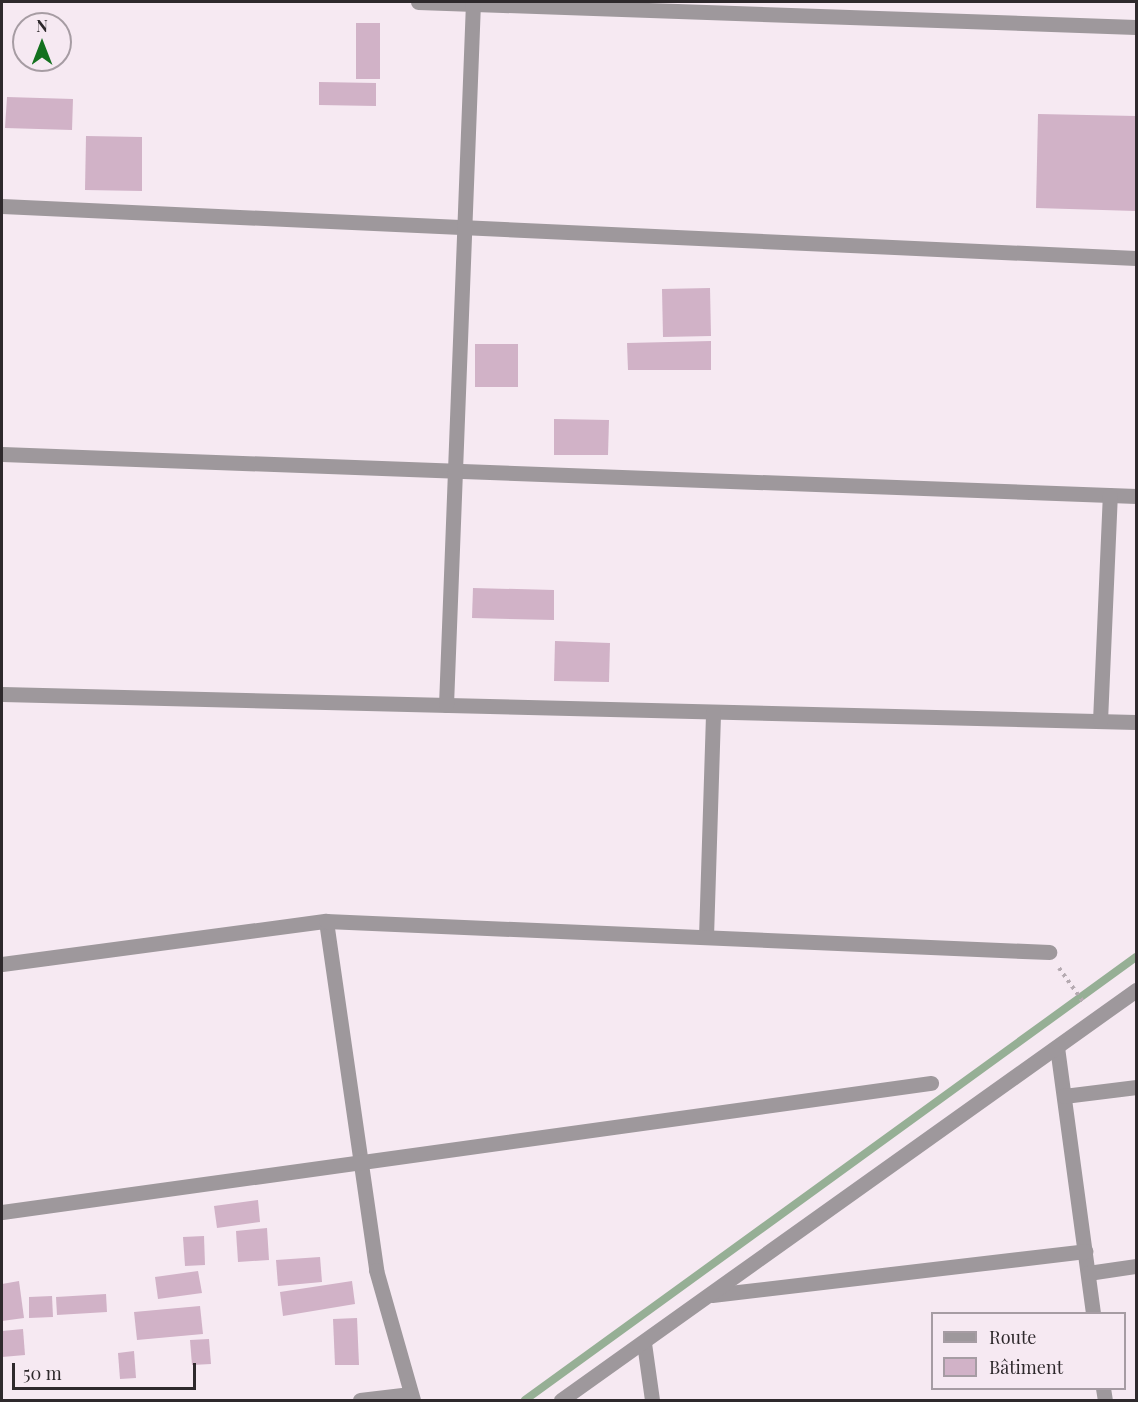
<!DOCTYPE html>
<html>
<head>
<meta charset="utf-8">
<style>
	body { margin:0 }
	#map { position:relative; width:1138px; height:1402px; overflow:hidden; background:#f6e9f2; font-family:"Playfair Display",serif }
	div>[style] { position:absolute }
	.stream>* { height:8px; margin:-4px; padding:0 4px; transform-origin:4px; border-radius:4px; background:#96af95 }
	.building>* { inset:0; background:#d1b2c7 }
	.path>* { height:4px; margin-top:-2px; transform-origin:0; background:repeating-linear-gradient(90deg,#b5aab1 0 3px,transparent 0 7.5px) }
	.minor>* { height:15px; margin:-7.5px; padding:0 7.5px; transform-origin:7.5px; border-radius:7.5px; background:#9e989c }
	span { translate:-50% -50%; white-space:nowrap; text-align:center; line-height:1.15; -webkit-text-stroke:4.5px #f6e9f2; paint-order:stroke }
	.frame { position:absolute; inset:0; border:3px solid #2e292c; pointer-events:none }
	.legend { position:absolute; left:931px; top:1312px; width:195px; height:78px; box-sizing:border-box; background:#f6e9f2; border:2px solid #a69ca3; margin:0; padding:8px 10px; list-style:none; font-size:18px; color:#2e292c }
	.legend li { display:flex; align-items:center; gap:12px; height:30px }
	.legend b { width:30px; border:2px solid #a69ca3 }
	.north { position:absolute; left:12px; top:12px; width:60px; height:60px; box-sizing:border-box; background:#f6e9f2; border:2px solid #a69ca3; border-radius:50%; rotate:0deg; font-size:16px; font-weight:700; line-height:24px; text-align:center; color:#2e292c }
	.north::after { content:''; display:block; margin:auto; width:21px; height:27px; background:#13711e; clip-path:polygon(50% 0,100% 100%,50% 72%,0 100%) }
	.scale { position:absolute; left:12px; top:1363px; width:184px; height:27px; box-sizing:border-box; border:3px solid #2e292c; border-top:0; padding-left:8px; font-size:18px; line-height:21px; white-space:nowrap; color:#2e292c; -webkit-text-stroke:4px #f6e9f2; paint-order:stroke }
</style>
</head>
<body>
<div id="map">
	<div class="stream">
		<div style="left:525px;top:1400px;width:755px;rotate:-35.94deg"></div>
	</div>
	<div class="building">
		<div style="clip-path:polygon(356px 23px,380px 23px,380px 79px,356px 79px)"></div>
		<div style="clip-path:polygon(319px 82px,376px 83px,376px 106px,319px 105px)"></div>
		<div style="clip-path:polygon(7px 97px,73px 99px,72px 130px,5px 128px)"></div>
		<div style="clip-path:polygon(1038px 114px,1136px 116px,1136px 211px,1036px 208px)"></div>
		<div style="clip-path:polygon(86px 136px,142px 137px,142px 191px,85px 190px)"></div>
		<div style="clip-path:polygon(710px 288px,711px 336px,663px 337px,662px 289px)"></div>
		<div style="clip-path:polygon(711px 341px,711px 370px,628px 370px,627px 343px)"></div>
		<div style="clip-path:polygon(475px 344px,518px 344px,518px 387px,475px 387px)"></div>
		<div style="clip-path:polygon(554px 419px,609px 420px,608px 455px,554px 455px)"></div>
		<div style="clip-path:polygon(473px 588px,554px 590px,554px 620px,472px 618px)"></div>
		<div style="clip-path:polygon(555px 641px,610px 643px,609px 682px,554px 681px)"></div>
		<div style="clip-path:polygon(258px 1200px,260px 1222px,217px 1228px,214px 1206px)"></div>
		<div style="clip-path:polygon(267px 1228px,269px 1260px,238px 1262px,236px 1231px)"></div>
		<div style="clip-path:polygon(204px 1236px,205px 1265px,185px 1266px,183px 1237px)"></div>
		<div style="clip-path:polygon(320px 1257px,322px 1282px,278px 1286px,276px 1260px)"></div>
		<div style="clip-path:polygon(198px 1271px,202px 1293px,158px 1299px,155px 1277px)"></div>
		<div style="clip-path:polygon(19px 1281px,24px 1318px,2px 1321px,2px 1284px)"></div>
		<div style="clip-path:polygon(352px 1281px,355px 1304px,283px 1316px,280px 1292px)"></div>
		<div style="clip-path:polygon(106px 1294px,107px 1312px,57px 1315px,56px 1297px)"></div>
		<div style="clip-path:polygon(52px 1296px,53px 1317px,29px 1318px,29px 1297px)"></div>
		<div style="clip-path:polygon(200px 1306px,203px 1334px,137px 1340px,134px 1312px)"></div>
		<div style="clip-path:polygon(357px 1318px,359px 1365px,335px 1365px,333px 1319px)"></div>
		<div style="clip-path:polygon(23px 1329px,25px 1355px,2px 1357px,2px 1331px)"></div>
		<div style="clip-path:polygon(209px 1339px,211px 1364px,192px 1365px,190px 1340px)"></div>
		<div style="clip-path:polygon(134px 1351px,136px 1378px,120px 1379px,118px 1353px)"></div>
	</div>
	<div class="path">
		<div style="left:1059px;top:968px;width:43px;rotate:54.5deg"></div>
	</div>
	<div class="minor">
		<div style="left:418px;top:2px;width:718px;rotate:1.99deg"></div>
		<div style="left:2px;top:206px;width:1135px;rotate:2.63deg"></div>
		<div style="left:2px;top:454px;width:1135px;rotate:2.12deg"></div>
		<div style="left:2px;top:694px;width:1134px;rotate:1.41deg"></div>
		<div style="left:446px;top:705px;width:704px;rotate:-87.8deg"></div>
		<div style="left:1100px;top:721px;width:226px;rotate:-87.5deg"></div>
		<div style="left:326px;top:921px;width:353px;rotate:81.8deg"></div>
		<div style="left:376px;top:1270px;width:135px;rotate:74.1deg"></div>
		<div style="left:706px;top:937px;width:225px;rotate:-88.2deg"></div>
		<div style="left:2px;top:964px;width:327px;rotate:-7.6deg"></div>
		<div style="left:326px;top:921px;width:724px;rotate:2.46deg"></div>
		<div style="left:1057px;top:1047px;width:269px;rotate:82.3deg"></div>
		<div style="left:1064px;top:1096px;width:73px;rotate:-7.1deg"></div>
		<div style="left:2px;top:1212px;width:938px;rotate:-7.91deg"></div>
		<div style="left:1088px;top:1273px;width:49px;rotate:-8.3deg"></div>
		<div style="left:712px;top:1295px;width:376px;rotate:-6.7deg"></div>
		<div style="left:644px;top:1343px;width:58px;rotate:82deg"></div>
		<div style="left:1103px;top:1388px;width:12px;rotate:81deg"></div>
		<div style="left:360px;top:1400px;width:51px;rotate:-6.7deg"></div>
		<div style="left:561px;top:1400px;width:706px;rotate:-35.49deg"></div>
	</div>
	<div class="frame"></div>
	<ul class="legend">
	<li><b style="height:8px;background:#9e989c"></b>Route</li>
	<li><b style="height:16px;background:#d1b2c7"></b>Bâtiment</li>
	</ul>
	<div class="north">N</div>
	<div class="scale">50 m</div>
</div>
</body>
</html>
